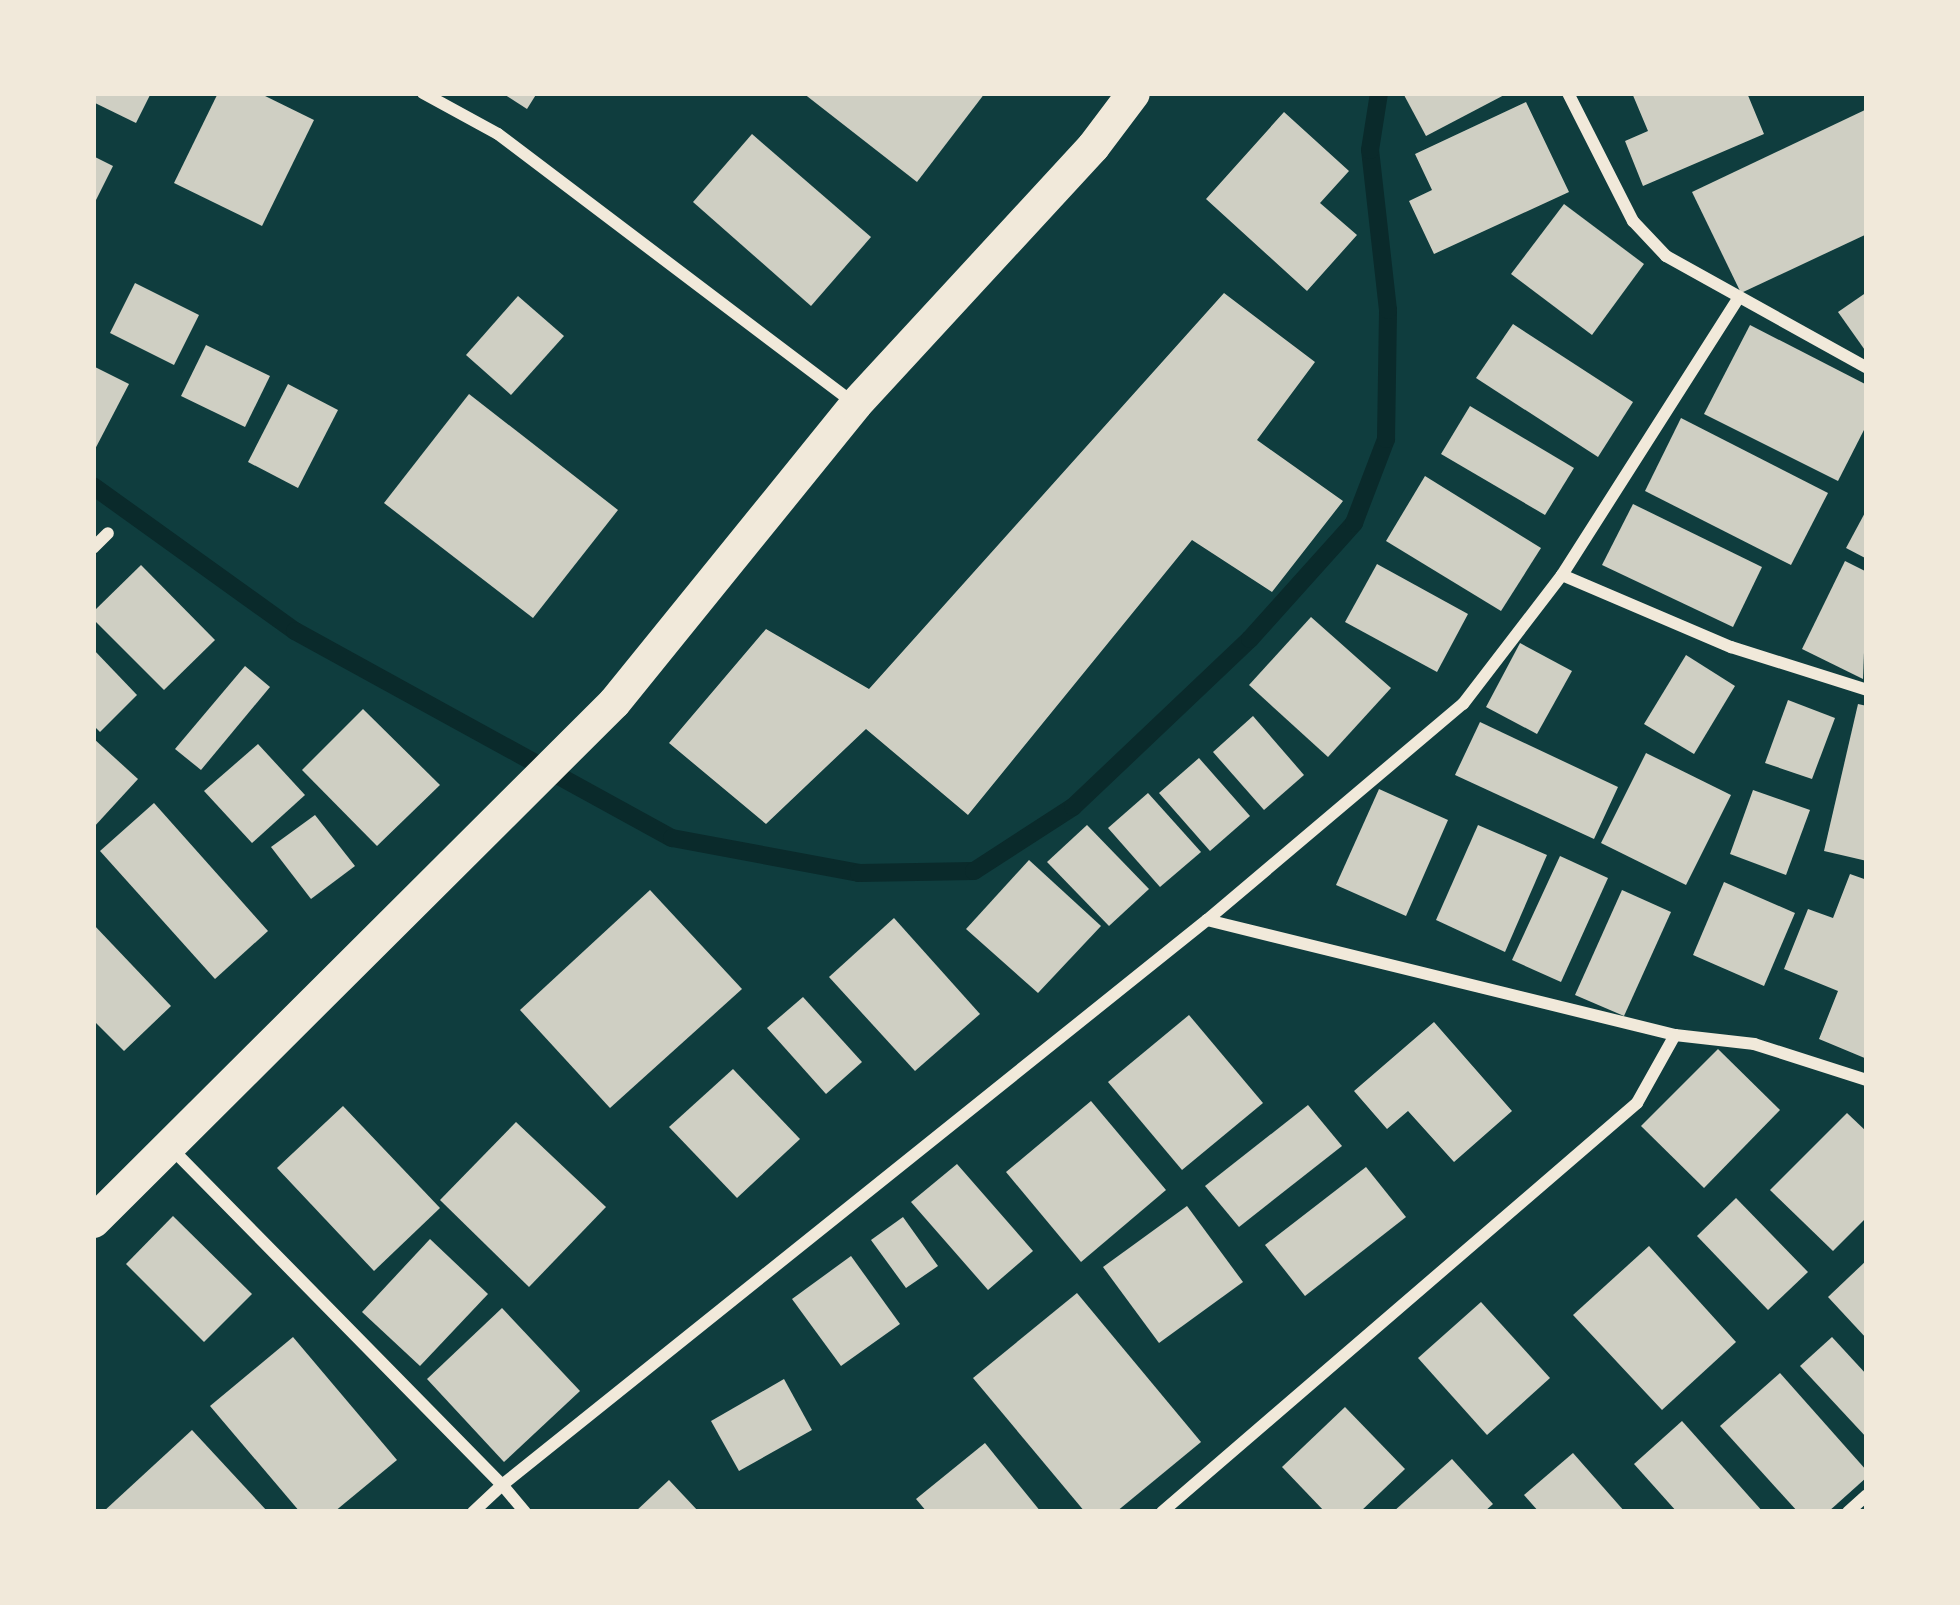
<!DOCTYPE html>
<html>
<head>
<meta charset="utf-8">
<style>
	body { margin:0 }
	#map { position:relative; width:1960px; height:1605px; overflow:hidden; background:#0f3d3e; font-family:"PT Sans Narrow",sans-serif }
	div>[style] { position:absolute }
	.stream>* { height:18px; margin:-9px; padding:0 9px; transform-origin:9px; border-radius:9px; background:#0a2a2b }
	.building>* { inset:0; background:#cfcfc3 }
	.minor>* { height:12px; margin:-6px; padding:0 6px; transform-origin:6px; border-radius:6px; background:#f1e9da }
	.trunk>* { height:33px; margin:-16.5px; padding:0 16.5px; transform-origin:16.5px; border-radius:16.5px; background:#f1e9da }
	span { translate:-50% -50%; white-space:nowrap; text-align:center; line-height:1.15; -webkit-text-stroke:12px #f1e9da; paint-order:stroke }
	.frame { position:absolute; inset:0; border:96px solid #f1e9da; pointer-events:none }
</style>
</head>
<body>
<div id="map">
	<div class="stream">
		<div style="left:93px;top:486px;width:249px;rotate:35.7deg"></div>
		<div style="left:295px;top:631px;width:430px;rotate:28.8deg"></div>
		<div style="left:672px;top:838px;width:190px;rotate:10.6deg"></div>
		<div style="left:859px;top:873px;width:115px;rotate:-1deg"></div>
		<div style="left:974px;top:871px;width:118px;rotate:-32.9deg"></div>
		<div style="left:1073px;top:807px;width:244px;rotate:-43.5deg"></div>
		<div style="left:1250px;top:639px;width:156px;rotate:-48.1deg"></div>
		<div style="left:1354px;top:523px;width:90px;rotate:-69.1deg"></div>
		<div style="left:1386px;top:439px;width:129px;rotate:-89.1deg"></div>
		<div style="left:1388px;top:310px;width:161px;rotate:-96.4deg"></div>
		<div style="left:1370px;top:150px;width:58px;rotate:-81deg"></div>
	</div>
	<div class="building">
		<div style="clip-path:polygon(93px 93px,151px 93px,136px 123px,93px 102px)"></div>
		<div style="clip-path:polygon(218px 93px,259px 93px,314px 120px,262px 226px,174px 183px)"></div>
		<div style="clip-path:polygon(502px 93px,537px 93px,527px 109px)"></div>
		<div style="clip-path:polygon(803px 93px,985px 93px,917px 182px)"></div>
		<div style="clip-path:polygon(1408px 93px,1508px 93px,1426px 136px,1404px 95px)"></div>
		<div style="clip-path:polygon(1632px 93px,1747px 93px,1764px 134px,1643px 186px,1625px 141px,1648px 131px)"></div>
		<div style="clip-path:polygon(1526px 102px,1569px 192px,1434px 254px,1409px 201px,1432px 190px,1415px 154px)"></div>
		<div style="clip-path:polygon(1867px 109px,1867px 234px,1741px 293px,1692px 192px)"></div>
		<div style="clip-path:polygon(1284px 112px,1349px 171px,1320px 203px,1357px 235px,1307px 291px,1206px 199px)"></div>
		<div style="clip-path:polygon(752px 134px,871px 237px,811px 306px,693px 202px)"></div>
		<div style="clip-path:polygon(93px 156px,113px 166px,93px 206px)"></div>
		<div style="clip-path:polygon(1564px 204px,1644px 264px,1592px 335px,1511px 274px)"></div>
		<div style="clip-path:polygon(135px 283px,199px 315px,174px 365px,110px 333px)"></div>
		<div style="clip-path:polygon(1867px 292px,1867px 353px,1838px 312px)"></div>
		<div style="clip-path:polygon(1224px 293px,1315px 362px,1257px 440px,1343px 501px,1272px 592px,1192px 540px,968px 815px,866px 729px,766px 824px,669px 743px,766px 629px,869px 689px)"></div>
		<div style="clip-path:polygon(518px 296px,564px 336px,511px 395px,466px 355px)"></div>
		<div style="clip-path:polygon(1513px 324px,1633px 402px,1598px 457px,1476px 378px)"></div>
		<div style="clip-path:polygon(1750px 325px,1867px 385px,1867px 424px,1838px 481px,1704px 414px)"></div>
		<div style="clip-path:polygon(206px 345px,270px 376px,245px 427px,181px 396px)"></div>
		<div style="clip-path:polygon(93px 366px,129px 384px,93px 453px)"></div>
		<div style="clip-path:polygon(288px 384px,338px 410px,298px 488px,248px 462px)"></div>
		<div style="clip-path:polygon(469px 394px,618px 510px,533px 618px,384px 503px)"></div>
		<div style="clip-path:polygon(1470px 406px,1574px 468px,1545px 515px,1441px 454px)"></div>
		<div style="clip-path:polygon(1681px 418px,1828px 493px,1791px 565px,1645px 491px)"></div>
		<div style="clip-path:polygon(1425px 476px,1541px 548px,1501px 611px,1386px 541px)"></div>
		<div style="clip-path:polygon(1633px 504px,1762px 567px,1733px 627px,1602px 565px)"></div>
		<div style="clip-path:polygon(1867px 509px,1867px 559px,1846px 548px)"></div>
		<div style="clip-path:polygon(1845px 561px,1867px 572px,1863px 679px,1802px 649px)"></div>
		<div style="clip-path:polygon(1377px 564px,1468px 614px,1437px 672px,1345px 622px)"></div>
		<div style="clip-path:polygon(141px 565px,215px 640px,164px 690px,93px 619px,93px 612px)"></div>
		<div style="clip-path:polygon(1311px 617px,1391px 688px,1328px 757px,1249px 685px)"></div>
		<div style="clip-path:polygon(1520px 643px,1572px 671px,1537px 734px,1486px 707px)"></div>
		<div style="clip-path:polygon(93px 649px,137px 695px,100px 732px,93px 725px)"></div>
		<div style="clip-path:polygon(1686px 655px,1735px 686px,1694px 754px,1644px 724px)"></div>
		<div style="clip-path:polygon(245px 666px,270px 687px,201px 770px,175px 749px)"></div>
		<div style="clip-path:polygon(1788px 700px,1835px 718px,1812px 779px,1765px 763px)"></div>
		<div style="clip-path:polygon(1858px 704px,1867px 706px,1867px 861px,1824px 851px)"></div>
		<div style="clip-path:polygon(363px 709px,440px 785px,377px 846px,302px 770px)"></div>
		<div style="clip-path:polygon(1253px 716px,1304px 775px,1264px 810px,1213px 752px)"></div>
		<div style="clip-path:polygon(1480px 722px,1618px 787px,1594px 839px,1455px 775px)"></div>
		<div style="clip-path:polygon(93px 738px,138px 779px,93px 828px)"></div>
		<div style="clip-path:polygon(258px 744px,305px 795px,252px 843px,204px 791px)"></div>
		<div style="clip-path:polygon(1646px 753px,1731px 795px,1686px 885px,1601px 843px)"></div>
		<div style="clip-path:polygon(1199px 758px,1250px 816px,1210px 851px,1159px 793px)"></div>
		<div style="clip-path:polygon(1379px 789px,1448px 820px,1406px 916px,1336px 885px)"></div>
		<div style="clip-path:polygon(1753px 790px,1810px 810px,1786px 875px,1730px 854px)"></div>
		<div style="clip-path:polygon(1148px 793px,1201px 852px,1160px 887px,1108px 828px)"></div>
		<div style="clip-path:polygon(154px 803px,268px 931px,215px 979px,100px 851px)"></div>
		<div style="clip-path:polygon(315px 815px,355px 866px,311px 899px,271px 847px)"></div>
		<div style="clip-path:polygon(1087px 825px,1149px 889px,1109px 926px,1047px 862px)"></div>
		<div style="clip-path:polygon(1478px 825px,1547px 855px,1505px 952px,1436px 920px)"></div>
		<div style="clip-path:polygon(1560px 856px,1608px 878px,1561px 982px,1512px 960px)"></div>
		<div style="clip-path:polygon(1029px 860px,1101px 926px,1038px 993px,966px 929px)"></div>
		<div style="clip-path:polygon(1850px 874px,1867px 880px,1867px 1059px,1819px 1039px,1838px 991px,1784px 969px,1808px 909px,1833px 918px)"></div>
		<div style="clip-path:polygon(1724px 882px,1795px 913px,1764px 986px,1693px 955px)"></div>
		<div style="clip-path:polygon(650px 890px,742px 989px,610px 1108px,520px 1010px)"></div>
		<div style="clip-path:polygon(1622px 890px,1671px 912px,1624px 1016px,1575px 995px)"></div>
		<div style="clip-path:polygon(894px 918px,980px 1014px,915px 1071px,829px 977px)"></div>
		<div style="clip-path:polygon(93px 924px,171px 1006px,124px 1051px,93px 1020px)"></div>
		<div style="clip-path:polygon(803px 997px,862px 1062px,826px 1094px,767px 1028px)"></div>
		<div style="clip-path:polygon(1189px 1015px,1263px 1103px,1182px 1170px,1108px 1082px)"></div>
		<div style="clip-path:polygon(1434px 1022px,1512px 1111px,1454px 1162px,1408px 1111px,1387px 1129px,1354px 1091px)"></div>
		<div style="clip-path:polygon(1718px 1049px,1780px 1110px,1704px 1188px,1641px 1126px)"></div>
		<div style="clip-path:polygon(733px 1069px,800px 1139px,737px 1198px,669px 1127px)"></div>
		<div style="clip-path:polygon(1091px 1101px,1166px 1190px,1081px 1262px,1006px 1172px)"></div>
		<div style="clip-path:polygon(1308px 1105px,1342px 1146px,1239px 1227px,1205px 1186px)"></div>
		<div style="clip-path:polygon(343px 1106px,440px 1208px,374px 1271px,277px 1168px)"></div>
		<div style="clip-path:polygon(1847px 1113px,1867px 1132px,1867px 1217px,1833px 1251px,1770px 1190px)"></div>
		<div style="clip-path:polygon(516px 1122px,606px 1207px,529px 1287px,440px 1200px)"></div>
		<div style="clip-path:polygon(957px 1164px,1033px 1251px,988px 1290px,911px 1202px)"></div>
		<div style="clip-path:polygon(1366px 1167px,1406px 1217px,1305px 1296px,1265px 1245px)"></div>
		<div style="clip-path:polygon(1736px 1198px,1808px 1272px,1768px 1310px,1697px 1236px)"></div>
		<div style="clip-path:polygon(1187px 1206px,1243px 1282px,1159px 1343px,1103px 1267px)"></div>
		<div style="clip-path:polygon(173px 1216px,252px 1294px,204px 1342px,126px 1264px)"></div>
		<div style="clip-path:polygon(903px 1217px,938px 1266px,906px 1288px,871px 1240px)"></div>
		<div style="clip-path:polygon(430px 1239px,488px 1294px,420px 1366px,362px 1312px)"></div>
		<div style="clip-path:polygon(1649px 1246px,1736px 1342px,1662px 1410px,1573px 1315px)"></div>
		<div style="clip-path:polygon(851px 1256px,900px 1324px,841px 1366px,792px 1299px)"></div>
		<div style="clip-path:polygon(1867px 1260px,1867px 1339px,1828px 1297px)"></div>
		<div style="clip-path:polygon(1077px 1293px,1201px 1442px,1116px 1512px,1085px 1512px,973px 1378px)"></div>
		<div style="clip-path:polygon(1481px 1302px,1550px 1378px,1487px 1435px,1418px 1358px)"></div>
		<div style="clip-path:polygon(502px 1308px,580px 1391px,504px 1462px,427px 1379px)"></div>
		<div style="clip-path:polygon(293px 1337px,397px 1460px,334px 1512px,300px 1512px,210px 1406px)"></div>
		<div style="clip-path:polygon(1832px 1337px,1867px 1375px,1867px 1438px,1800px 1366px)"></div>
		<div style="clip-path:polygon(1780px 1373px,1867px 1471px,1867px 1477px,1828px 1512px,1798px 1512px,1720px 1426px)"></div>
		<div style="clip-path:polygon(784px 1379px,812px 1430px,739px 1471px,711px 1421px)"></div>
		<div style="clip-path:polygon(1345px 1407px,1405px 1469px,1360px 1512px,1325px 1512px,1282px 1467px)"></div>
		<div style="clip-path:polygon(1682px 1421px,1763px 1512px,1677px 1512px,1634px 1464px)"></div>
		<div style="clip-path:polygon(192px 1430px,268px 1512px,103px 1512px)"></div>
		<div style="clip-path:polygon(985px 1443px,1041px 1512px,927px 1512px,916px 1499px)"></div>
		<div style="clip-path:polygon(1573px 1453px,1625px 1512px,1539px 1512px,1524px 1495px)"></div>
		<div style="clip-path:polygon(1452px 1459px,1493px 1504px,1484px 1512px,1393px 1512px)"></div>
		<div style="clip-path:polygon(669px 1480px,699px 1512px,635px 1512px)"></div>
	</div>
	<div class="minor">
		<div style="left:423px;top:93px;width:85px;rotate:28.7deg"></div>
		<div style="left:498px;top:134px;width:446px;rotate:37.1deg"></div>
		<div style="left:1568px;top:93px;width:144px;rotate:63.1deg"></div>
		<div style="left:1633px;top:221px;width:48px;rotate:46.7deg"></div>
		<div style="left:1666px;top:256px;width:230px;rotate:29.1deg"></div>
		<div style="left:93px;top:548px;width:21px;rotate:-45deg"></div>
		<div style="left:1562px;top:575px;width:184px;rotate:23.1deg"></div>
		<div style="left:1731px;top:647px;width:143px;rotate:17.5deg"></div>
		<div style="left:1207px;top:920px;width:482px;rotate:13.8deg"></div>
		<div style="left:1675px;top:1035px;width:80px;rotate:6.5deg"></div>
		<div style="left:1754px;top:1044px;width:119px;rotate:17.7deg"></div>
		<div style="left:172px;top:1149px;width:471px;rotate:45.5deg"></div>
		<div style="left:502px;top:1485px;width:40px;rotate:137deg"></div>
		<div style="left:525px;top:1512px;width:35px;rotate:-130deg"></div>
		<div style="left:502px;top:1485px;width:903px;rotate:-38.71deg"></div>
		<div style="left:1207px;top:920px;width:335px;rotate:-40.2deg"></div>
		<div style="left:1463px;top:704px;width:163px;rotate:-52.5deg"></div>
		<div style="left:1562px;top:575px;width:326px;rotate:-57.5deg"></div>
		<div style="left:1162px;top:1512px;width:627px;rotate:-40.73deg"></div>
		<div style="left:1637px;top:1103px;width:78px;rotate:-60.8deg"></div>
		<div style="left:1848px;top:1512px;width:25px;rotate:-42deg"></div>
	</div>
	<div class="trunk">
		<div style="left:93px;top:1221px;width:735px;rotate:-44.89deg"></div>
		<div style="left:614px;top:702px;width:383px;rotate:-51deg"></div>
		<div style="left:855px;top:404px;width:351px;rotate:-47.3deg"></div>
		<div style="left:1093px;top:146px;width:66px;rotate:-53deg"></div>
	</div>
	<div class="frame"></div>
</div>
</body>
</html>
